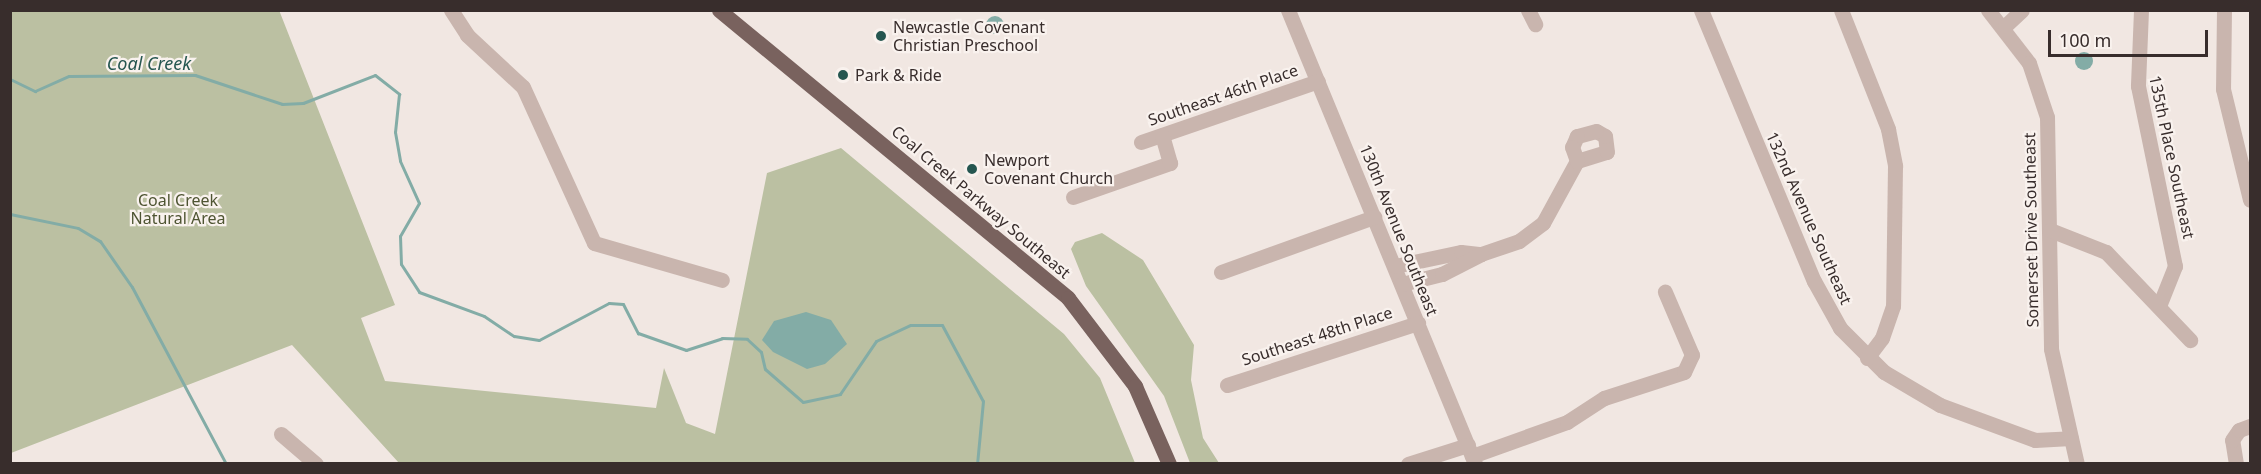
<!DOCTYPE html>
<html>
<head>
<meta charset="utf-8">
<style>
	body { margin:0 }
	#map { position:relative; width:2261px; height:474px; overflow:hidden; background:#f1e7e2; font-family:"Noto Sans",sans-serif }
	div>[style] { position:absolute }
	.green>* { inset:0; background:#bbc0a2 }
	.water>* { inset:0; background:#83aca6 }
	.round { border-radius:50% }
	.stream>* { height:3px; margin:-1.5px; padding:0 1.5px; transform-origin:1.5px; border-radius:1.5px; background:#83aca6 }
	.minor>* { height:15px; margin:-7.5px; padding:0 7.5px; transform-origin:7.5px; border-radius:7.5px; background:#c9b5ae }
	.major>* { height:15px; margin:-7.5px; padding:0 7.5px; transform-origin:7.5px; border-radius:7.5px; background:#79625e }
	.dots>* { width:16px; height:16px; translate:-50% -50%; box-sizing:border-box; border:3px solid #f9f2ee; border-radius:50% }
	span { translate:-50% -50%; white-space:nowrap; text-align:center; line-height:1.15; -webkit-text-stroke:4.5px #f9f2ee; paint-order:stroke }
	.poi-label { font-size:16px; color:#382d2c }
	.left { translate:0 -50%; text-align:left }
	.street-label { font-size:16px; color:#382d2c }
	.park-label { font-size:16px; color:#4e5432 }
	.water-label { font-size:18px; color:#255650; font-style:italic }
	.frame { position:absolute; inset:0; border:12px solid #382d2c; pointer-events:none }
	.scale { position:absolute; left:2048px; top:30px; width:160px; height:27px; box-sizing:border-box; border:3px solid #382d2c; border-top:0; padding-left:8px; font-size:18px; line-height:21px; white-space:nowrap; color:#382d2c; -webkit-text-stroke:4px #f9f2ee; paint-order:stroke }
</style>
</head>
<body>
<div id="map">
	<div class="green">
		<div style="clip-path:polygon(279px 10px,395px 305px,361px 318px,385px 381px,656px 408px,664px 368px,686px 423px,715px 434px,767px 173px,841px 148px,1064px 334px,1100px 378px,1135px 463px,399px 463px,292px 345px,11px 453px,11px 11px)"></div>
		<div style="clip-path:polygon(1102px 233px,1143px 260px,1194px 345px,1191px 380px,1203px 438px,1219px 463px,1190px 463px,1164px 396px,1086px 286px,1071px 249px,1075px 242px)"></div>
	</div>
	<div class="water">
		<div class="round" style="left:986px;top:16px;width:18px;height:18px"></div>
		<div class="round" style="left:2075px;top:52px;width:18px;height:18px"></div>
		<div style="clip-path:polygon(806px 312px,831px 320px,847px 344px,825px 364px,807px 369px,773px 352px,762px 340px,774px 321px)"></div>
	</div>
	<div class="stream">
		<div style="left:10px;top:79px;width:28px;rotate:26deg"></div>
		<div style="left:35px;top:91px;width:37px;rotate:-24deg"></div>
		<div style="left:69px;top:76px;width:126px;rotate:-0.5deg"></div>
		<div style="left:195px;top:75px;width:92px;rotate:18.4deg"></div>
		<div style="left:282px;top:104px;width:21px;rotate:-3deg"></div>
		<div style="left:303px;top:103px;width:77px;rotate:-21.3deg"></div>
		<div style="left:375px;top:75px;width:31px;rotate:38deg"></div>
		<div style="left:399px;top:94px;width:38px;rotate:96deg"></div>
		<div style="left:395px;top:132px;width:29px;rotate:80deg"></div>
		<div style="left:400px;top:161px;width:46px;rotate:65.7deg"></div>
		<div style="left:419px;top:203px;width:38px;rotate:120deg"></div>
		<div style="left:400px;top:236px;width:28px;rotate:88deg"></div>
		<div style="left:401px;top:264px;width:33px;rotate:57deg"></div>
		<div style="left:419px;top:292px;width:69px;rotate:20.3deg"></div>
		<div style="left:484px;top:316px;width:36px;rotate:34deg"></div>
		<div style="left:514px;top:336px;width:25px;rotate:9deg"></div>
		<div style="left:539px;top:340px;width:79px;rotate:-27.9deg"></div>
		<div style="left:609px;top:303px;width:14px;rotate:4deg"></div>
		<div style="left:623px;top:304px;width:33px;rotate:63deg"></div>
		<div style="left:638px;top:333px;width:51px;rotate:19.5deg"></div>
		<div style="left:686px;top:350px;width:38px;rotate:-18deg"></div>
		<div style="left:722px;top:338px;width:25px;rotate:2deg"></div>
		<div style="left:747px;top:339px;width:19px;rotate:43deg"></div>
		<div style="left:761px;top:352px;width:17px;rotate:77deg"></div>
		<div style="left:765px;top:369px;width:50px;rotate:41deg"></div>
		<div style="left:803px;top:402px;width:38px;rotate:-12deg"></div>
		<div style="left:840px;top:394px;width:64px;rotate:-55.8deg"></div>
		<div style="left:876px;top:341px;width:38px;rotate:-25deg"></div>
		<div style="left:911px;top:325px;width:31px"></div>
		<div style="left:942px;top:325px;width:86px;rotate:61.7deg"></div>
		<div style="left:983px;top:401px;width:63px;rotate:95.4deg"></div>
		<div style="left:10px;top:214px;width:69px;rotate:11.6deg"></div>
		<div style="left:78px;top:228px;width:26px;rotate:31deg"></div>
		<div style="left:100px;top:241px;width:56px;rotate:55.2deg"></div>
		<div style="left:132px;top:287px;width:200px;rotate:62deg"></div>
	</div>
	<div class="minor">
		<div style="left:451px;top:10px;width:30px;rotate:57deg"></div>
		<div style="left:467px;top:35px;width:76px;rotate:42.9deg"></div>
		<div style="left:523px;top:87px;width:171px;rotate:65.5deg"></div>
		<div style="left:594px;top:243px;width:133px;rotate:16.1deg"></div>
		<div style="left:1288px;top:10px;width:491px;rotate:67.6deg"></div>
		<div style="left:1528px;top:10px;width:16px;rotate:63deg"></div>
		<div style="left:1701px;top:10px;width:294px;rotate:67.4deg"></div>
		<div style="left:1814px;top:281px;width:54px;rotate:61deg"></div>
		<div style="left:1840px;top:328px;width:62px;rotate:45deg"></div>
		<div style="left:1884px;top:372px;width:65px;rotate:30.5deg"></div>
		<div style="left:1940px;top:405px;width:101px;rotate:20.2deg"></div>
		<div style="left:2035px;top:440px;width:36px;rotate:-3deg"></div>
		<div style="left:1841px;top:10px;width:128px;rotate:68.4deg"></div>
		<div style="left:1888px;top:129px;width:38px;rotate:79deg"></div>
		<div style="left:1895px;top:166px;width:140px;rotate:90.8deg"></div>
		<div style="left:1893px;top:306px;width:34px;rotate:109deg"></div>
		<div style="left:1882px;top:338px;width:25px;rotate:127deg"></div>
		<div style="left:1988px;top:10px;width:67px;rotate:52.3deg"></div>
		<div style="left:2029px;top:63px;width:57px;rotate:71.6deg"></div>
		<div style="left:2047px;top:117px;width:232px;rotate:89deg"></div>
		<div style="left:2051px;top:349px;width:118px;rotate:77.3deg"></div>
		<div style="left:2141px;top:10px;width:76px;rotate:92.3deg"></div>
		<div style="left:2138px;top:86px;width:184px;rotate:78.4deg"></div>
		<div style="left:2175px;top:266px;width:43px;rotate:111.8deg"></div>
		<div style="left:2224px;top:10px;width:79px;rotate:90.7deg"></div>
		<div style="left:2223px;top:89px;width:114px;rotate:76.3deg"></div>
		<div style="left:2005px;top:26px;width:23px;rotate:-43deg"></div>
		<div style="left:1141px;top:142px;width:187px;rotate:-19deg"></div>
		<div style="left:1073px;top:197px;width:103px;rotate:-19.3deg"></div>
		<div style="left:1170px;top:163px;width:29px;rotate:-106deg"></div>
		<div style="left:2050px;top:230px;width:60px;rotate:21.4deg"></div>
		<div style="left:2106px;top:252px;width:122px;rotate:46.3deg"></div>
		<div style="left:1395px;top:266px;width:67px;rotate:-12deg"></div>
		<div style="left:1461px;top:252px;width:20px;rotate:6deg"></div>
		<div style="left:1481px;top:254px;width:40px;rotate:-18.9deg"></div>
		<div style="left:1519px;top:241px;width:30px;rotate:-37deg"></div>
		<div style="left:1543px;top:223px;width:71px;rotate:-61.3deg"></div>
		<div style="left:1577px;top:161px;width:31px;rotate:-17deg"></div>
		<div style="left:1607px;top:152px;width:16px;rotate:-97deg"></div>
		<div style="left:1605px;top:136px;width:10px;rotate:-151deg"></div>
		<div style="left:1596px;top:131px;width:20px;rotate:165deg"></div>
		<div style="left:1577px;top:136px;width:12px;rotate:114deg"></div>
		<div style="left:1572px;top:147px;width:15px;rotate:70deg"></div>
		<div style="left:1221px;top:272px;width:163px;rotate:-19.8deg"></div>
		<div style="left:1402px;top:284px;width:41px;rotate:-14deg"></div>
		<div style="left:1442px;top:274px;width:44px;rotate:-27.1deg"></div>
		<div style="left:1227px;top:385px;width:201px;rotate:-18deg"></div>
		<div style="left:281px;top:434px;width:46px;rotate:40.6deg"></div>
		<div style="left:1472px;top:456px;width:101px;rotate:-19.7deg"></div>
		<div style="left:1567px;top:422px;width:44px;rotate:-33deg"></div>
		<div style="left:1604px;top:398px;width:84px;rotate:-18deg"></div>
		<div style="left:1684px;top:372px;width:19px;rotate:-65deg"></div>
		<div style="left:1692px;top:355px;width:69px;rotate:-113.2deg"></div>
		<div style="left:1408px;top:464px;width:63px;rotate:-17.6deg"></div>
		<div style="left:2236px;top:464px;width:24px;rotate:-99deg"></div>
		<div style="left:2232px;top:440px;width:12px;rotate:-55deg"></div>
		<div style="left:2239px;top:430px;width:12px;rotate:-20deg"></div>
	</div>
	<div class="major">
		<div style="left:719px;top:10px;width:452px;rotate:39.5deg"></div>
		<div style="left:1068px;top:298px;width:111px;rotate:52.7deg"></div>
		<div style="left:1135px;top:386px;width:85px;rotate:66.4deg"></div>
	</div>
	<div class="dots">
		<div style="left:881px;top:36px;background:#255650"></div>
		<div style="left:843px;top:75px;background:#255650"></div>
		<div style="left:972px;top:169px;background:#255650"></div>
	</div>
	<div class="poi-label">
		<span class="left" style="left:893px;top:36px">Newcastle Covenant<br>Christian Preschool</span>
		<span class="left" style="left:855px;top:75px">Park &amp; Ride</span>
		<span class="left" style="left:984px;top:169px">Newport<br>Covenant Church</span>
	</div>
	<div class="street-label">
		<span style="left:1223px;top:95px;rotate:-19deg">Southeast 46th Place</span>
		<span style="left:2172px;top:157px;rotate:78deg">135th Place Southeast</span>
		<span style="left:981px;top:202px;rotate:40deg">Coal Creek Parkway Southeast</span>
		<span style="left:1809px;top:218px;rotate:66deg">132nd Avenue Southeast</span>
		<span style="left:1399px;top:230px;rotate:68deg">130th Avenue Southeast</span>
		<span style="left:2031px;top:230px;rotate:-91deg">Somerset Drive Southeast</span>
		<span style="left:1317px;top:336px;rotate:-18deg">Southeast 48th Place</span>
	</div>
	<div class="park-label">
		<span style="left:178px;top:209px">Coal Creek<br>Natural Area</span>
	</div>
	<div class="water-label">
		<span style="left:149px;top:63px">Coal Creek</span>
	</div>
	<div class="frame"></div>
	<div class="scale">100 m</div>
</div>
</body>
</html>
